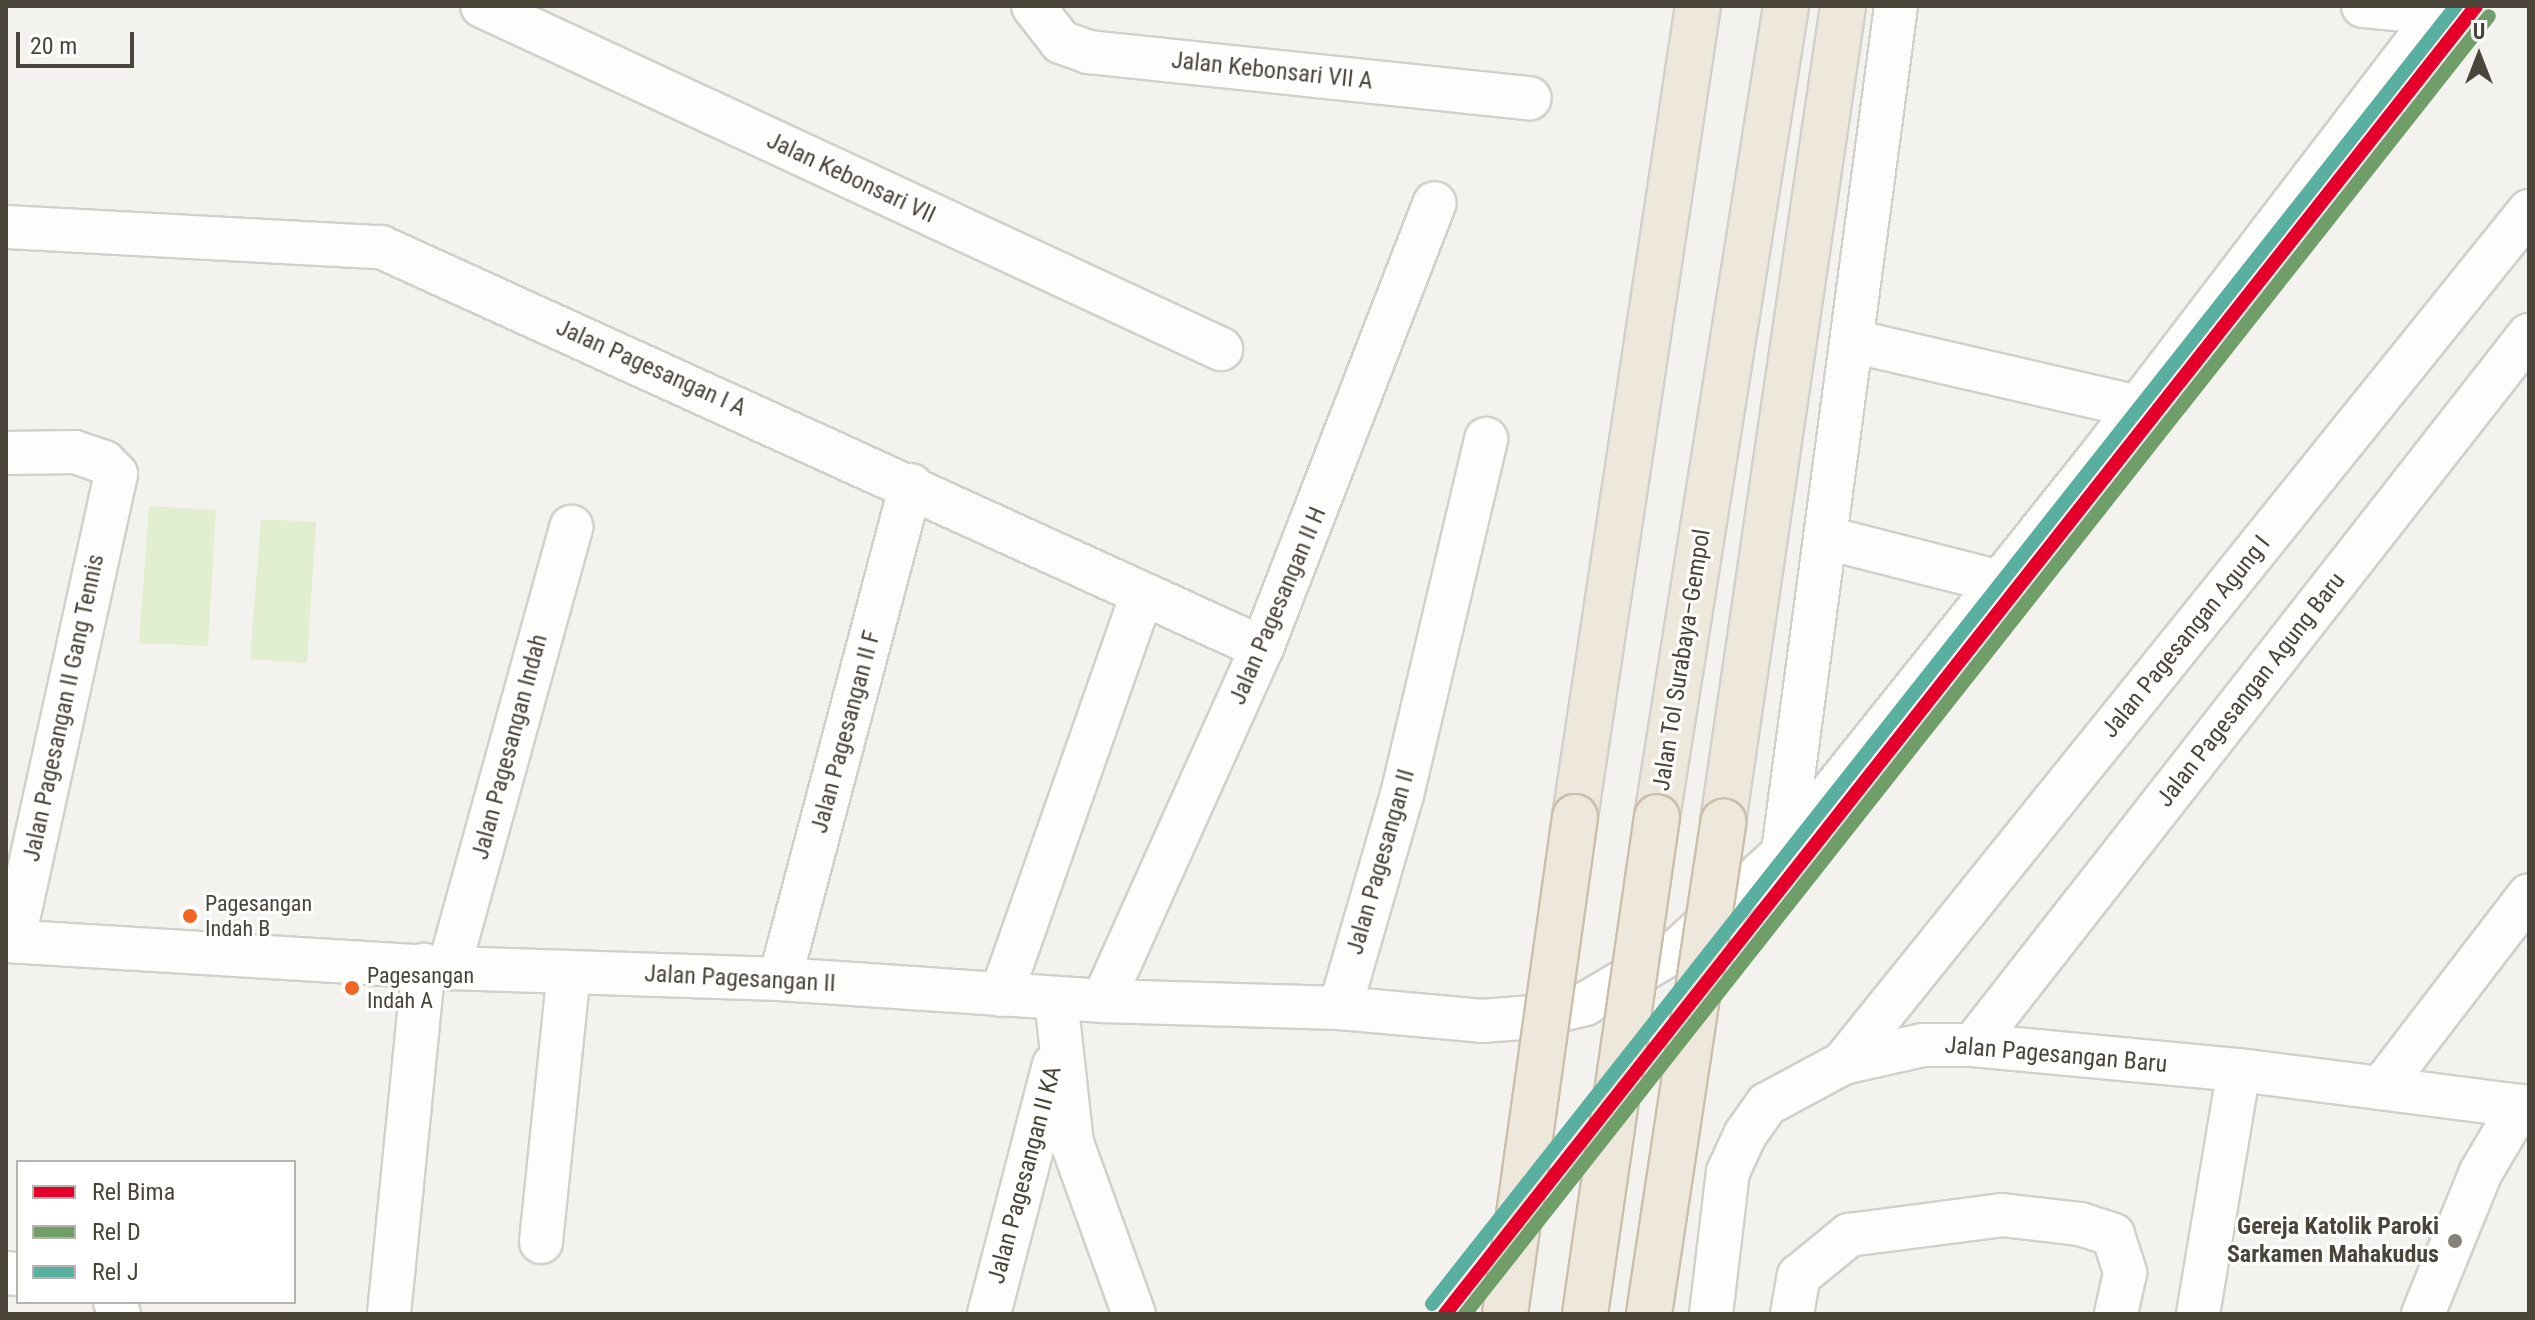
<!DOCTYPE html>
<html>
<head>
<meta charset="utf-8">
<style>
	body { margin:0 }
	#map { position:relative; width:2535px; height:1320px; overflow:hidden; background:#f4f2ee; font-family:"Roboto Condensed",sans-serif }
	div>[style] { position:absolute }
	.green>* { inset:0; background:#e1eecf }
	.roads { filter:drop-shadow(2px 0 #d2d0cb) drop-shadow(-2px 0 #d2d0cb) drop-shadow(0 2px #d2d0cb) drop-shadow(0 -2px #d2d0cb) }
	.minor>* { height:42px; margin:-21px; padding:0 21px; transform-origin:21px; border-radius:21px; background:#fdfdfc }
	.highway>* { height:44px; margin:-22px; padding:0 22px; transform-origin:22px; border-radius:22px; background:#ede8db }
	.bridges { filter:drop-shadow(2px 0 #ccbfa9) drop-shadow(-2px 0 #ccbfa9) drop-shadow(0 2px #ccbfa9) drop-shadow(0 -2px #ccbfa9) }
	.highway-bridge>* { height:44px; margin:-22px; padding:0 22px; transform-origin:22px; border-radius:22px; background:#ede8db }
	.rail-1>* { height:14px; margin:-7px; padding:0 7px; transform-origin:7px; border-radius:7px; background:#e4002b }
	.rail-2>* { height:14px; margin:-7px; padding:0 7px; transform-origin:7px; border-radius:7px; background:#6f9e68 }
	.rail-3>* { height:14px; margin:-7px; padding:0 7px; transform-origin:7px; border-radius:7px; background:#5ab0a0 }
	.dots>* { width:22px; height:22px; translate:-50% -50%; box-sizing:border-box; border:4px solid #fff; border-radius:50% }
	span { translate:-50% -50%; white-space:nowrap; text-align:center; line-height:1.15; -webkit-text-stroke:6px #fff; paint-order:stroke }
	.bus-label { font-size:22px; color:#4b4439 }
	.left { translate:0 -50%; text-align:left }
	.street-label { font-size:24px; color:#4b4439 }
	.poi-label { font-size:24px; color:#4b4439; font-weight:700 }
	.right { translate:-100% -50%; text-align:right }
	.frame { position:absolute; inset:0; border:8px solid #4b4439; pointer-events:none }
	.legend { position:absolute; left:16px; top:1160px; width:280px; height:144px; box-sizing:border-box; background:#fff; border:2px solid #b7b4b0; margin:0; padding:10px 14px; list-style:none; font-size:24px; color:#4b4439 }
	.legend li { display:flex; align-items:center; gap:16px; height:40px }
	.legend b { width:40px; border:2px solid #b7b4b0 }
	.north { position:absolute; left:2439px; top:16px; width:80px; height:80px; -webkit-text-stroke:6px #fff; paint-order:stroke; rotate:0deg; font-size:22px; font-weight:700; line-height:32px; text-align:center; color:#4b4439 }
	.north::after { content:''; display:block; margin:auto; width:28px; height:36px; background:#4b4439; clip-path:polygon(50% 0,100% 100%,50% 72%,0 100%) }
	.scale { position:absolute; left:16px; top:32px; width:118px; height:36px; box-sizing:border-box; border:4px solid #4b4439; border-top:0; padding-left:10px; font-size:24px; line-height:28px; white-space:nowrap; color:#4b4439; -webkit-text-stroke:6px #fff; paint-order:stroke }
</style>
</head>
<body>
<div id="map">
	<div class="green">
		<div style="clip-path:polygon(149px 506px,216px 510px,208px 646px,139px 643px)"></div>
		<div style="clip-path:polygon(261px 519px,316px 522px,307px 663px,250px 659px)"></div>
	</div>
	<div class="roads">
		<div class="minor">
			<div style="left:482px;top:6px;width:815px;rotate:24.9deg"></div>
			<div style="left:1033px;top:6px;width:46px;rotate:52.1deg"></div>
			<div style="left:1061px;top:42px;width:30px;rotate:20deg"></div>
			<div style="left:1089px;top:52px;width:443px;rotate:6deg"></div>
			<div style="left:2363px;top:6px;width:75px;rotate:5.3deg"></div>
			<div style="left:6px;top:227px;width:376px;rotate:3.1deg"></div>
			<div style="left:381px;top:247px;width:968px;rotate:24.47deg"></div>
			<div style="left:1852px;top:341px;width:294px;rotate:13deg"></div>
			<div style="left:6px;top:453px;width:69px;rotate:-0.8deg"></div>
			<div style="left:75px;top:452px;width:31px;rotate:19deg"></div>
			<div style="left:104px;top:462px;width:17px;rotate:45deg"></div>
			<div style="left:116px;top:474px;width:478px;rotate:102.4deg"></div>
			<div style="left:1827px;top:538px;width:179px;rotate:14.3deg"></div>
			<div style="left:1783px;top:852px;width:854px;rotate:-82.39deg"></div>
			<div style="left:6px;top:941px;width:444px;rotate:3.5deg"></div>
			<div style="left:449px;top:968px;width:331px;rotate:1.9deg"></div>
			<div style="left:780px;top:979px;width:324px;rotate:3.9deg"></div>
			<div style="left:1103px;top:1001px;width:237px;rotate:1.7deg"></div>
			<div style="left:1340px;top:1008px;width:143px;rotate:5.2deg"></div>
			<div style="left:1482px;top:1021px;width:52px;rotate:-4.4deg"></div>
			<div style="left:1534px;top:1017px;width:53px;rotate:-14.3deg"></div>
			<div style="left:1585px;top:1004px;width:110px;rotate:-30.5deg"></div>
			<div style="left:1680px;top:948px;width:140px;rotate:-42.7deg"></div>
			<div style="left:1783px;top:853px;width:504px;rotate:-51.36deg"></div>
			<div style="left:2098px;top:459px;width:570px;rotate:-52.63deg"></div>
			<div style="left:449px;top:968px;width:458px;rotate:-74.5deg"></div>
			<div style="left:780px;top:979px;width:511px;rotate:-75.15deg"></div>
			<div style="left:1001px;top:995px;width:424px;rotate:-70.6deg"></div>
			<div style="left:1056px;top:999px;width:145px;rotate:83.7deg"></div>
			<div style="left:1072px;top:1143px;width:182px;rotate:70.1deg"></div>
			<div style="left:1103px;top:1001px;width:387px;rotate:-65.8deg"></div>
			<div style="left:1262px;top:648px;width:477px;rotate:-68.8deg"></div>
			<div style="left:1340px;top:1008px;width:222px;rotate:-73.8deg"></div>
			<div style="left:1402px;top:795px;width:366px;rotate:-76.7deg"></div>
			<div style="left:1973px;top:1045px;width:902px;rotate:-51.94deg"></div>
			<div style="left:1843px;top:1063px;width:1094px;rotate:-51.16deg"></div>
			<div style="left:2381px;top:1088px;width:243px;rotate:-52.5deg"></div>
			<div style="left:541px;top:1242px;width:271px;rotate:-84.1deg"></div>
			<div style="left:6px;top:1273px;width:12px;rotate:5deg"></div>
			<div style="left:115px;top:1302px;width:13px;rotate:72deg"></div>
			<div style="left:389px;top:1314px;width:351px;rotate:-84.3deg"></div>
			<div style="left:989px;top:1314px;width:257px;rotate:-75.4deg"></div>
			<div style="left:1711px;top:1314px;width:143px;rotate:-83.2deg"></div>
			<div style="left:1728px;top:1172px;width:41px;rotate:-65.3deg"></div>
			<div style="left:1745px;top:1135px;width:38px;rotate:-55deg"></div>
			<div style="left:1767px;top:1104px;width:86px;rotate:-28.3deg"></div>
			<div style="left:1843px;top:1063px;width:82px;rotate:-12.7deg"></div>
			<div style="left:1923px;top:1045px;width:50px"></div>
			<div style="left:1973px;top:1045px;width:267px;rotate:5.4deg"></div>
			<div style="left:2239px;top:1070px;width:292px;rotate:7.3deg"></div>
			<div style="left:1792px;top:1314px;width:39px;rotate:-80deg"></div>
			<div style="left:1799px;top:1276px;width:65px;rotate:-39.4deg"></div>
			<div style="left:1849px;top:1235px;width:154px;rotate:-7.4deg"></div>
			<div style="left:2002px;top:1215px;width:79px;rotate:6.6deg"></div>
			<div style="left:2080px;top:1224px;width:35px;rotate:18deg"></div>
			<div style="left:2113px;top:1235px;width:40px;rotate:72deg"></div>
			<div style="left:2125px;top:1273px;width:42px;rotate:102.4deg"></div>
			<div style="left:2198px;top:1314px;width:247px;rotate:-80.5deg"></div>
			<div style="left:2423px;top:1314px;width:153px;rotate:-67.8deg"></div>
			<div style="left:2481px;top:1172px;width:77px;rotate:-59.4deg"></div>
		</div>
		<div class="highway">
			<div style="left:1575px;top:817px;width:820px;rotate:-81.38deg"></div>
			<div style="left:1657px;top:817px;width:821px;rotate:-80.96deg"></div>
			<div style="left:1723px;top:822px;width:825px;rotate:-81.63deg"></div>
		</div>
	</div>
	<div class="bridges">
		<div class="highway-bridge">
			<div style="left:1505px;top:1314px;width:502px;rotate:-81.98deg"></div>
			<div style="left:1585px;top:1314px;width:502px;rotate:-81.76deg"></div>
			<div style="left:1649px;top:1314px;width:498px;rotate:-81.4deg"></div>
		</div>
	</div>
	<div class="rail-1">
		<div style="left:1445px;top:1314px;width:1665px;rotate:-51.75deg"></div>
	</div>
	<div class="rail-2">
		<div style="left:1465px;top:1314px;width:1653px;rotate:-51.73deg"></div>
	</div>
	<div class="rail-3">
		<div style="left:1432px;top:1304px;width:1653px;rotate:-51.73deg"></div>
	</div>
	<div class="dots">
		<div style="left:190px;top:916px;background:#f26522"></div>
		<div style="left:352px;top:988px;background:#f26522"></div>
		<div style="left:2455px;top:1241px;background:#868178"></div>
	</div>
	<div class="bus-label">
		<span class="left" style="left:205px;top:916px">Pagesangan<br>Indah B</span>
		<span class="left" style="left:367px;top:988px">Pagesangan<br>Indah A</span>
	</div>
	<div class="street-label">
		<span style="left:1272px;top:71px;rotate:6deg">Jalan Kebonsari VII A</span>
		<span style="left:851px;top:178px;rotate:25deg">Jalan Kebonsari VII</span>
		<span style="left:651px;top:368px;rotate:24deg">Jalan Pagesangan I A</span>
		<span style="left:1278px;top:606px;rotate:-67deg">Jalan Pagesangan II H</span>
		<span style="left:2186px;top:637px;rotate:-51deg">Jalan Pagesangan Agung I</span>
		<span style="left:1682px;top:660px;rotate:-81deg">Jalan Tol Surabaya–Gempol</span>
		<span style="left:2251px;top:690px;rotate:-52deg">Jalan Pagesangan Agung Baru</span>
		<span style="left:64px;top:708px;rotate:-78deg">Jalan Pagesangan II Gang Tennis</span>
		<span style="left:846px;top:732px;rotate:-75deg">Jalan Pagesangan II F</span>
		<span style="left:510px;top:747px;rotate:-75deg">Jalan Pagesangan Indah</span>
		<span style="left:1381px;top:862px;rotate:-74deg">Jalan Pagesangan II</span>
		<span style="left:740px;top:979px;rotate:3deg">Jalan Pagesangan II</span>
		<span style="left:2056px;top:1055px;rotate:5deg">Jalan Pagesangan Baru</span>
		<span style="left:1025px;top:1175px;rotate:-75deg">Jalan Pagesangan II KA</span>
	</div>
	<div class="poi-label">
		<span class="right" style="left:2439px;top:1241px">Gereja Katolik Paroki<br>Sarkamen Mahakudus</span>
	</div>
	<div class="frame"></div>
	<ul class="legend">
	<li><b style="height:10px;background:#e4002b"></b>Rel Bima</li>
	<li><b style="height:10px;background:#6f9e68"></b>Rel D</li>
	<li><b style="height:10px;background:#5ab0a0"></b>Rel J</li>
	</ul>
	<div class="north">U</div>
	<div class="scale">20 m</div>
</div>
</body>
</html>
